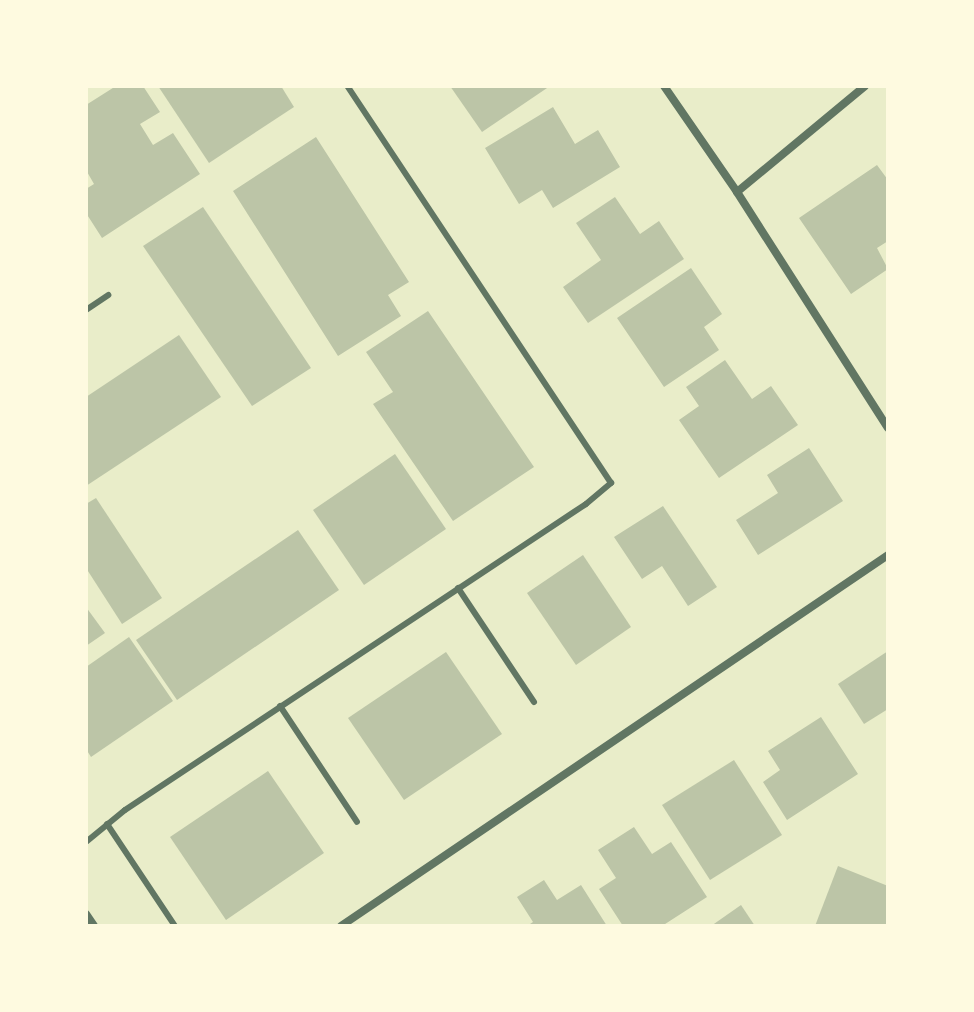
<!DOCTYPE html>
<html>
<head>
<meta charset="utf-8">
<style>
	body { margin:0 }
	#map { position:relative; width:974px; height:1012px; overflow:hidden; background:#e9edc9; font-family:"Open Sans",sans-serif }
	div>[style] { position:absolute }
	.building>* { inset:0; background:#bcc5a7 }
	.service>* { height:6px; margin:-3px; padding:0 3px; transform-origin:3px; border-radius:3px; background:#617663 }
	.minor>* { height:8px; margin:-4px; padding:0 4px; transform-origin:4px; border-radius:4px; background:#617663 }
	span { translate:-50% -50%; white-space:nowrap; text-align:center; line-height:1.15; -webkit-text-stroke:6px #fefae0; paint-order:stroke }
	.frame { position:absolute; inset:0; border:88px solid #fefae0; pointer-events:none }
</style>
</head>
<body>
<div id="map">
	<div class="building">
		<div style="clip-path:polygon(116px 86px,143px 86px,160px 112px,140px 124px,153px 145px,173px 133px,200px 174px,102px 238px,86px 213px,86px 189px,94px 184px,86px 170px,86px 105px)"></div>
		<div style="clip-path:polygon(158px 86px,281px 86px,294px 107px,209px 163px)"></div>
		<div style="clip-path:polygon(450px 86px,550px 86px,482px 132px)"></div>
		<div style="clip-path:polygon(553px 107px,575px 144px,598px 130px,620px 167px,553px 208px,542px 190px,519px 204px,485px 148px)"></div>
		<div style="clip-path:polygon(316px 137px,409px 282px,388px 295px,401px 316px,338px 356px,233px 191px)"></div>
		<div style="clip-path:polygon(877px 165px,888px 180px,888px 241px,877px 248px,888px 269px,851px 294px,799px 218px)"></div>
		<div style="clip-path:polygon(615px 197px,640px 234px,659px 221px,684px 259px,588px 323px,563px 287px,601px 260px,576px 223px)"></div>
		<div style="clip-path:polygon(203px 207px,311px 368px,252px 406px,143px 246px)"></div>
		<div style="clip-path:polygon(691px 268px,722px 314px,704px 327px,719px 350px,664px 387px,617px 318px)"></div>
		<div style="clip-path:polygon(428px 311px,534px 467px,453px 521px,373px 404px,393px 392px,366px 352px)"></div>
		<div style="clip-path:polygon(179px 335px,221px 397px,86px 486px,86px 397px)"></div>
		<div style="clip-path:polygon(725px 360px,752px 399px,771px 386px,798px 425px,719px 478px,679px 420px,699px 406px,686px 387px)"></div>
		<div style="clip-path:polygon(809px 448px,843px 501px,758px 555px,736px 520px,778px 493px,767px 475px)"></div>
		<div style="clip-path:polygon(395px 454px,446px 529px,364px 585px,313px 510px)"></div>
		<div style="clip-path:polygon(96px 498px,162px 598px,122px 624px,86px 568px,86px 504px)"></div>
		<div style="clip-path:polygon(663px 506px,717px 587px,688px 606px,662px 566px,642px 579px,614px 537px)"></div>
		<div style="clip-path:polygon(298px 530px,339px 590px,177px 700px,136px 640px)"></div>
		<div style="clip-path:polygon(583px 555px,631px 627px,576px 665px,527px 593px)"></div>
		<div style="clip-path:polygon(86px 607px,105px 633px,86px 646px)"></div>
		<div style="clip-path:polygon(129px 637px,173px 701px,91px 757px,86px 749px,86px 667px)"></div>
		<div style="clip-path:polygon(888px 651px,888px 709px,864px 724px,838px 684px)"></div>
		<div style="clip-path:polygon(446px 652px,502px 734px,404px 800px,348px 718px)"></div>
		<div style="clip-path:polygon(821px 717px,858px 774px,787px 820px,763px 782px,780px 770px,768px 751px)"></div>
		<div style="clip-path:polygon(734px 760px,782px 835px,710px 880px,662px 805px)"></div>
		<div style="clip-path:polygon(268px 771px,324px 853px,226px 920px,170px 837px)"></div>
		<div style="clip-path:polygon(634px 827px,652px 854px,671px 842px,707px 897px,662px 926px,623px 926px,599px 889px,616px 878px,598px 850px)"></div>
		<div style="clip-path:polygon(838px 866px,888px 886px,888px 926px,815px 926px)"></div>
		<div style="clip-path:polygon(544px 880px,557px 900px,581px 885px,607px 926px,527px 926px,533px 922px,517px 897px)"></div>
		<div style="clip-path:polygon(741px 905px,755px 926px,711px 926px)"></div>
	</div>
	<div class="service">
		<div style="left:86px;top:310px;width:27px;rotate:-34deg"></div>
		<div style="left:458px;top:588px;width:137px;rotate:56.3deg"></div>
		<div style="left:280px;top:706px;width:139px;rotate:56.4deg"></div>
		<div style="left:107px;top:824px;width:123px;rotate:56.3deg"></div>
		<div style="left:86px;top:842px;width:50px;rotate:-39.4deg"></div>
		<div style="left:125px;top:810px;width:553px;rotate:-33.58deg"></div>
		<div style="left:586px;top:504px;width:33px;rotate:-40deg"></div>
		<div style="left:611px;top:483px;width:477px;rotate:-123.6deg"></div>
	</div>
	<div class="minor">
		<div style="left:664px;top:86px;width:129px;rotate:55.4deg"></div>
		<div style="left:737px;top:192px;width:280px;rotate:57.4deg"></div>
		<div style="left:737px;top:192px;width:166px;rotate:-39.6deg"></div>
		<div style="left:86px;top:914px;width:14px;rotate:56deg"></div>
		<div style="left:341px;top:926px;width:661px;rotate:-34.15deg"></div>
	</div>
	<div class="frame"></div>
</div>
</body>
</html>
